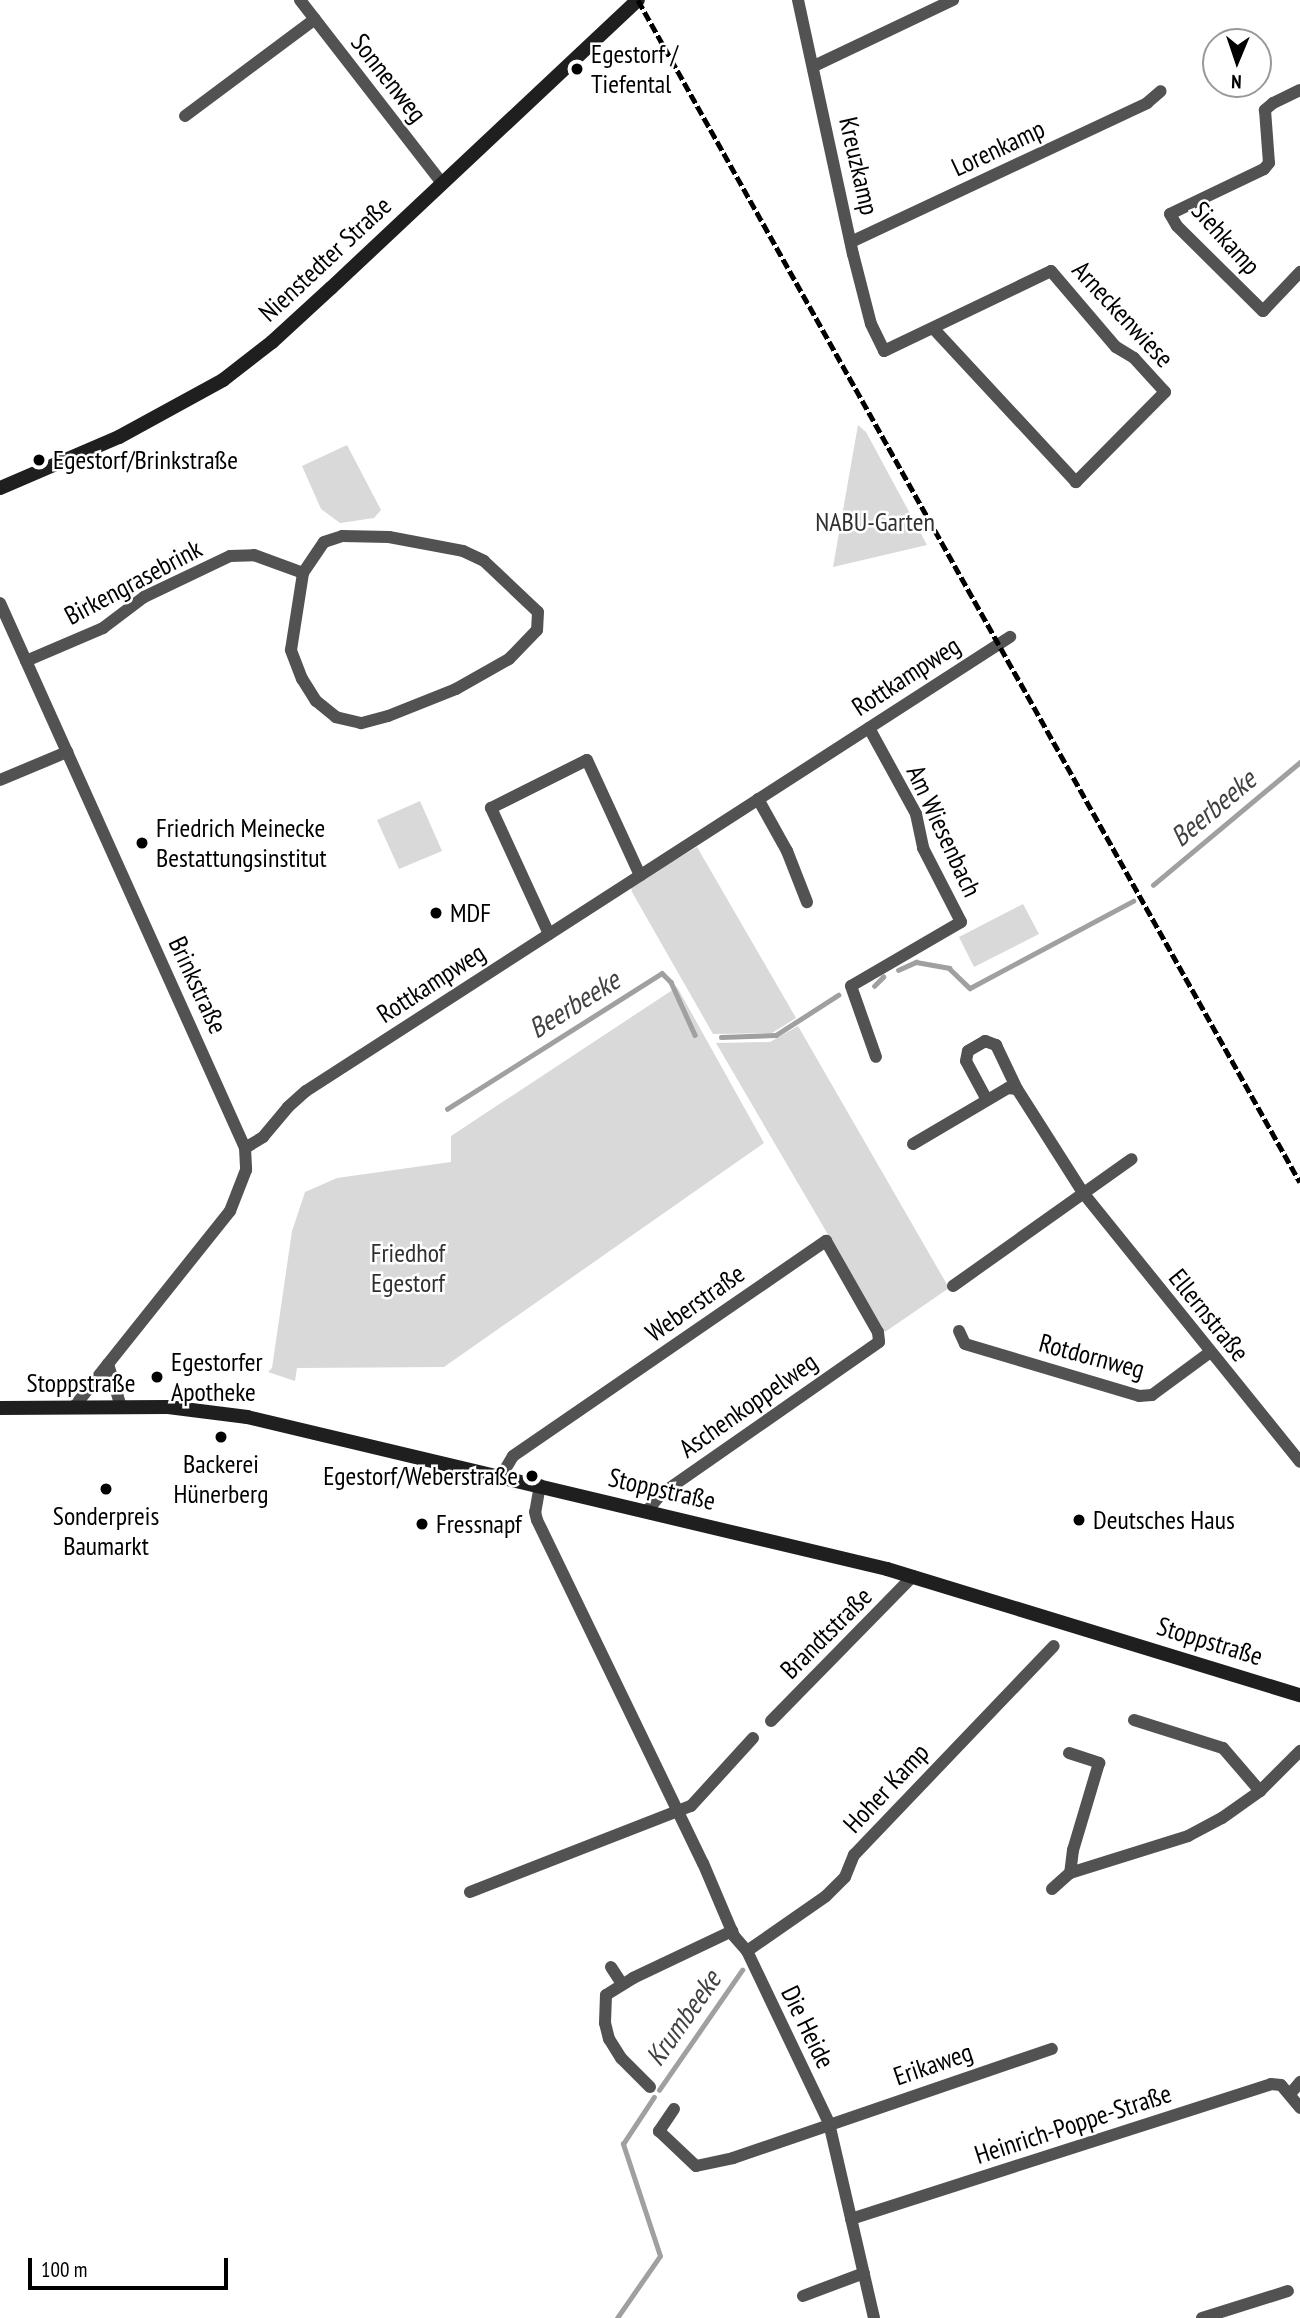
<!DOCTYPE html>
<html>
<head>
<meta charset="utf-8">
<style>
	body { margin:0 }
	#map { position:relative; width:1300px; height:2318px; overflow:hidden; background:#fff; font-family:"PT Sans Narrow",sans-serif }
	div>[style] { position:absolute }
	.green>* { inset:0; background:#d9d9d9 }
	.stream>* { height:4.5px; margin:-2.25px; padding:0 2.25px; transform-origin:2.25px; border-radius:2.25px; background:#a0a0a0 }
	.street>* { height:12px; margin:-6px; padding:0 6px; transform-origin:6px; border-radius:6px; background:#525252 }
	.secondary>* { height:14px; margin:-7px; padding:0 7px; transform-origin:7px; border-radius:7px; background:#1f1f1f }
	.rail>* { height:4.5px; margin-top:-2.25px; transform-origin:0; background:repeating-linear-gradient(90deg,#000 0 10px,transparent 0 13.5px) }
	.dots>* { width:19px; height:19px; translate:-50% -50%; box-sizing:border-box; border:4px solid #fff; border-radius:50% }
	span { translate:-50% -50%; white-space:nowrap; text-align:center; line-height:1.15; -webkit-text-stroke:5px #fff; paint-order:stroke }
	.poi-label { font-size:26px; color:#000 }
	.left { translate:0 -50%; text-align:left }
	.right { translate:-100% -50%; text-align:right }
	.street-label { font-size:26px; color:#000 }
	.park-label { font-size:26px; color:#303030 }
	.water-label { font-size:28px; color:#414141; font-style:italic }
	.north { position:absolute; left:1202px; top:28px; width:70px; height:70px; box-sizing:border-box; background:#fff; border:2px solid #999; border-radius:50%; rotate:182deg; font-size:19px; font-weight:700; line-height:28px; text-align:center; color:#000 }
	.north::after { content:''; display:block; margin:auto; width:24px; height:32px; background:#000; clip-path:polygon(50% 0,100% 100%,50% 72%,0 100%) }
	.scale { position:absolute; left:28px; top:2258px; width:200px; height:32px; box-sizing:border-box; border:4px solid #000; border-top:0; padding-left:9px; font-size:21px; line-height:24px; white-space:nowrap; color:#000; -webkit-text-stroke:5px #fff; paint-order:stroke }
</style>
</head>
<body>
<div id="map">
	<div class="green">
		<div style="clip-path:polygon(858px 425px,866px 432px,927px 545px,833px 567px)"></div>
		<div style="clip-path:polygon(347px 445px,381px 510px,374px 518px,340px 523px,321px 509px,302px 466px)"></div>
		<div style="clip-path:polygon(420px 801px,442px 851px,399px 869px,377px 820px)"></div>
		<div style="clip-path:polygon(697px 847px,796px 1018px,772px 1033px,713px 1034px,632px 892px,631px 886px)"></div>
		<div style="clip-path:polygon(1023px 904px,1039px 934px,974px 967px,959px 937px)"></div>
		<div style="clip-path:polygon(677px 987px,764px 1143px,444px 1367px,297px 1368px,295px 1381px,268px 1372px,272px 1368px,292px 1231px,305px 1192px,337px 1178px,451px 1162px,451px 1136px)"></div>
		<div style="clip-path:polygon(798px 1026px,949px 1288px,885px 1332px,716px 1043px,770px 1042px)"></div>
	</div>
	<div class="stream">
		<div style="left:1153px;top:885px;width:192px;rotate:-39.9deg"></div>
		<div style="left:898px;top:970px;width:20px;rotate:-24deg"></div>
		<div style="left:916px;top:962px;width:34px;rotate:10deg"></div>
		<div style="left:949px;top:968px;width:29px;rotate:44deg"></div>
		<div style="left:970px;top:988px;width:185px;rotate:-28.1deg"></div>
		<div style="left:874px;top:986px;width:13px;rotate:-45deg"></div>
		<div style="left:721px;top:1037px;width:55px;rotate:-2.1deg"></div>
		<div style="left:776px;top:1035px;width:74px;rotate:-32.8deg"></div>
		<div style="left:447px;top:1109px;width:254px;rotate:-32.3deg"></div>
		<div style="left:662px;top:973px;width:13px;rotate:45deg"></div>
		<div style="left:671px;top:982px;width:58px;rotate:65.6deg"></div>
		<div style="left:659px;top:2090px;width:146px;rotate:-55.3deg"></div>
		<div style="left:617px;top:2318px;width:75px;rotate:-55.3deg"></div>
		<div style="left:660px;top:2256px;width:118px;rotate:-108.3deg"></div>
		<div style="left:623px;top:2144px;width:56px;rotate:-56.6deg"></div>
	</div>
	<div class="street">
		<div style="left:300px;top:0;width:232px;rotate:52.2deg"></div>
		<div style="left:798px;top:0;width:260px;rotate:77.8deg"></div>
		<div style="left:853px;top:254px;width:72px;rotate:75.6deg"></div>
		<div style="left:871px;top:324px;width:30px;rotate:64deg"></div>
		<div style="left:884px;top:351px;width:185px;rotate:-25.6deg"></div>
		<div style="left:1051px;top:271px;width:100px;rotate:49.5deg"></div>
		<div style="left:1116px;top:347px;width:21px;rotate:31deg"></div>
		<div style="left:1134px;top:358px;width:46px;rotate:47.6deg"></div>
		<div style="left:1165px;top:392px;width:127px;rotate:134.7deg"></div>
		<div style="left:1076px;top:482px;width:210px;rotate:-132.9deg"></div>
		<div style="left:814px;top:66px;width:154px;rotate:-25.4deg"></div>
		<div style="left:1300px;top:90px;width:30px;rotate:154deg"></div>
		<div style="left:1273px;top:103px;width:11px;rotate:139deg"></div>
		<div style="left:1265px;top:110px;width:53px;rotate:85.7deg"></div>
		<div style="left:1269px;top:163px;width:8px;rotate:130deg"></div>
		<div style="left:1264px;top:169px;width:104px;rotate:154.4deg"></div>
		<div style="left:1170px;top:214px;width:14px;rotate:60deg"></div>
		<div style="left:1177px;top:226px;width:121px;rotate:44.7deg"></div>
		<div style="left:1263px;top:311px;width:54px;rotate:-46.5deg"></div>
		<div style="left:185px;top:116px;width:162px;rotate:-36.7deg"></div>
		<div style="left:853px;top:241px;width:325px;rotate:-25.1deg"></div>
		<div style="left:1147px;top:103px;width:18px;rotate:-41deg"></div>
		<div style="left:0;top:603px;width:598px;rotate:65.79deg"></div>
		<div style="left:245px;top:1148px;width:22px;rotate:87deg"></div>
		<div style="left:246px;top:1170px;width:44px;rotate:111.3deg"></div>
		<div style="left:230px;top:1211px;width:196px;rotate:128.6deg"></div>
		<div style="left:108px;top:1364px;width:45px;rotate:73.2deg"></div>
		<div style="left:26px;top:661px;width:84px;rotate:-23.2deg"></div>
		<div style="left:103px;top:628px;width:51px;rotate:-37.1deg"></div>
		<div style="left:144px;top:597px;width:95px;rotate:-25.5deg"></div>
		<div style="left:230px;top:556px;width:24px;rotate:-2deg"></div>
		<div style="left:254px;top:555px;width:52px;rotate:20.2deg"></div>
		<div style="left:303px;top:573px;width:37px;rotate:-56deg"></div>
		<div style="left:324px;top:542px;width:19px;rotate:-18deg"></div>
		<div style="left:342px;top:536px;width:47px;rotate:1.2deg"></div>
		<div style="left:389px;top:537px;width:75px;rotate:10.7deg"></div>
		<div style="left:463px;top:551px;width:23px;rotate:25deg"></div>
		<div style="left:484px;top:561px;width:74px;rotate:43.4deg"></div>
		<div style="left:538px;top:612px;width:18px;rotate:93deg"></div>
		<div style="left:537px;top:630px;width:40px;rotate:134deg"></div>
		<div style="left:509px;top:659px;width:61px;rotate:150.5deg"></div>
		<div style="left:456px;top:689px;width:73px;rotate:158.3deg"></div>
		<div style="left:388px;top:716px;width:28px;rotate:165deg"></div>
		<div style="left:361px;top:723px;width:26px;rotate:-167deg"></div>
		<div style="left:336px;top:717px;width:26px;rotate:-141deg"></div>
		<div style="left:316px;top:701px;width:26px;rotate:-122deg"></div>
		<div style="left:302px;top:679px;width:31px;rotate:-111deg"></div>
		<div style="left:291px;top:650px;width:78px;rotate:-81.1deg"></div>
		<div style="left:869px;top:728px;width:98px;rotate:61.3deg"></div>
		<div style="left:916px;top:814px;width:35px;rotate:78deg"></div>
		<div style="left:923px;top:848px;width:83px;rotate:62.8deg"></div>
		<div style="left:961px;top:922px;width:127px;rotate:149.8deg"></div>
		<div style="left:851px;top:986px;width:75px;rotate:70.6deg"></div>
		<div style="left:0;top:780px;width:73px;rotate:-22.7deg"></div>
		<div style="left:758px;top:799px;width:60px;rotate:60.9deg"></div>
		<div style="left:787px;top:851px;width:55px;rotate:68.6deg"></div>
		<div style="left:549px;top:934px;width:139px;rotate:-114.7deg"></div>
		<div style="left:491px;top:808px;width:107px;rotate:-26.6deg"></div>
		<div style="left:587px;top:760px;width:127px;rotate:65.3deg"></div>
		<div style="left:987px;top:1100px;width:44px;rotate:-118.3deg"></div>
		<div style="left:966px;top:1061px;width:10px;rotate:-79deg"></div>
		<div style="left:968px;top:1051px;width:20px;rotate:-30deg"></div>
		<div style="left:985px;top:1041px;width:12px;rotate:20deg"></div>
		<div style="left:996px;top:1045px;width:49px;rotate:64.5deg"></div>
		<div style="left:913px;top:1144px;width:110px;rotate:-30.5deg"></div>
		<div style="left:1008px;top:1088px;width:9px;rotate:6deg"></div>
		<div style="left:1017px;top:1089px;width:125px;rotate:57.5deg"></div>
		<div style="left:1084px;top:1194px;width:344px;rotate:51.1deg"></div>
		<div style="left:245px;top:1148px;width:21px;rotate:-31deg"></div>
		<div style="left:263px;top:1137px;width:39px;rotate:-50deg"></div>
		<div style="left:288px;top:1107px;width:24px;rotate:-42deg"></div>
		<div style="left:306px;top:1091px;width:838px;rotate:-32.82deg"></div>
		<div style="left:953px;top:1286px;width:219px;rotate:-35.4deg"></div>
		<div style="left:959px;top:1331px;width:14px;rotate:65deg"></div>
		<div style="left:965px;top:1344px;width:182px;rotate:16.6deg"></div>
		<div style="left:1139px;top:1396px;width:13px;rotate:-4deg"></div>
		<div style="left:1152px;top:1395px;width:71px;rotate:-36.4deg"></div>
		<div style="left:74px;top:1407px;width:55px;rotate:-51.7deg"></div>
		<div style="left:501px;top:1476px;width:23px;rotate:-59deg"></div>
		<div style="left:513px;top:1456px;width:380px;rotate:-34.5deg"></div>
		<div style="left:826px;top:1241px;width:105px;rotate:60.3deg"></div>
		<div style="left:878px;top:1332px;width:10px;rotate:84deg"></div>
		<div style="left:879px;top:1342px;width:266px;rotate:145.1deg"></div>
		<div style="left:661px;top:1494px;width:22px;rotate:129deg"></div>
		<div style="left:540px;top:1485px;width:27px;rotate:100deg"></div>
		<div style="left:535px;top:1512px;width:8px;rotate:76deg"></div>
		<div style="left:537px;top:1520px;width:381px;rotate:64.2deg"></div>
		<div style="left:703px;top:1863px;width:79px;rotate:67deg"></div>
		<div style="left:734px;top:1936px;width:20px;rotate:49deg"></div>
		<div style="left:747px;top:1951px;width:191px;rotate:64.5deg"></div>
		<div style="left:829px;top:2123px;width:200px;rotate:77deg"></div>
		<div style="left:1134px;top:1720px;width:93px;rotate:17.5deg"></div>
		<div style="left:1223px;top:1748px;width:57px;rotate:49.3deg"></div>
		<div style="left:771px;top:1721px;width:203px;rotate:-45.6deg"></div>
		<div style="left:1069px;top:1753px;width:32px;rotate:18deg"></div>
		<div style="left:1099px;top:1763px;width:91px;rotate:106.6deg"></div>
		<div style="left:1073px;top:1850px;width:23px;rotate:97deg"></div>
		<div style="left:1052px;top:1889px;width:24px;rotate:-42deg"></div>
		<div style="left:1070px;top:1873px;width:124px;rotate:-17.4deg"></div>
		<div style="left:1188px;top:1836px;width:38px;rotate:-28deg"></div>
		<div style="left:1222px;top:1818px;width:47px;rotate:-35.4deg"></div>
		<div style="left:1260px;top:1791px;width:57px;rotate:-45deg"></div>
		<div style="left:470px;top:1892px;width:237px;rotate:-21.3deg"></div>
		<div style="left:691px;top:1806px;width:92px;rotate:-47.6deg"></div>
		<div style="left:747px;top:1951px;width:96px;rotate:-34.8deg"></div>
		<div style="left:826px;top:1896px;width:27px;rotate:-45deg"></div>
		<div style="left:845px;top:1877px;width:24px;rotate:-68deg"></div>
		<div style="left:854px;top:1855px;width:289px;rotate:-46.3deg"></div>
		<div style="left:611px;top:1967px;width:20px;rotate:57deg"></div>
		<div style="left:650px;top:2087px;width:41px;rotate:-135deg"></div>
		<div style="left:621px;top:2058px;width:22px;rotate:-122deg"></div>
		<div style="left:609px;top:2039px;width:16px;rotate:-104deg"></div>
		<div style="left:605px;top:2023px;width:28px;rotate:-88deg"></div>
		<div style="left:606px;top:1995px;width:32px;rotate:-32deg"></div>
		<div style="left:633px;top:1978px;width:110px;rotate:-25.4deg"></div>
		<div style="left:1290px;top:2094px;width:16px;rotate:-50deg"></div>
		<div style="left:674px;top:2109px;width:27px;rotate:124deg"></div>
		<div style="left:659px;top:2131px;width:51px;rotate:43.4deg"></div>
		<div style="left:696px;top:2166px;width:38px;rotate:-12deg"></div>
		<div style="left:733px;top:2158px;width:337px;rotate:-18.9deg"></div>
		<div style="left:851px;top:2219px;width:441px;rotate:-17.8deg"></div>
		<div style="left:1271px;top:2084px;width:10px;rotate:6deg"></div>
		<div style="left:1281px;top:2085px;width:30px;rotate:50deg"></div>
		<div style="left:803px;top:2296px;width:65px;rotate:-20.7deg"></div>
		<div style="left:1202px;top:2318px;width:90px;rotate:-17.4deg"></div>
	</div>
	<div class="secondary">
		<div style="left:0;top:488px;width:129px;rotate:-23.2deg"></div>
		<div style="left:119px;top:437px;width:119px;rotate:-28.7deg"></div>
		<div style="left:223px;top:380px;width:62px;rotate:-37.8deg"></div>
		<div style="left:272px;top:342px;width:80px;rotate:-42.5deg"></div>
		<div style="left:331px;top:288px;width:421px;rotate:-43.2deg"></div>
		<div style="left:0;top:1408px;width:168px;rotate:-0.3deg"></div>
		<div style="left:168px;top:1407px;width:80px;rotate:7.2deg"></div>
		<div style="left:247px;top:1417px;width:658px;rotate:13.36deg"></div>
		<div style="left:887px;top:1569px;width:432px;rotate:17deg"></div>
	</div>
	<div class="rail">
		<div style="left:638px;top:0;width:1355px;rotate:60.75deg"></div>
	</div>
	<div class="dots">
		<div style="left:577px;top:69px;background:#000"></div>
		<div style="left:39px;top:460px;background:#000"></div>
		<div style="left:142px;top:843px;background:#000"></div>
		<div style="left:436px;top:913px;background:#000"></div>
		<div style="left:157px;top:1377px;background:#000"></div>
		<div style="left:221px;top:1437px;background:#000"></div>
		<div style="left:532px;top:1476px;background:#000"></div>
		<div style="left:106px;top:1489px;background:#000"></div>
		<div style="left:1079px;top:1520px;background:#000"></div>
		<div style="left:422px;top:1524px;background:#000"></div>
	</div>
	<div class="poi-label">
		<span class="left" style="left:591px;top:69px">Egestorf /<br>Tiefental</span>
		<span class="left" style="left:53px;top:460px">Egestorf/Brinkstraße</span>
		<span class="left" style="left:156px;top:843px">Friedrich Meinecke<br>Bestattungsinstitut</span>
		<span class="left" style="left:450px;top:913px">MDF</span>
		<span class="left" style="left:171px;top:1377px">Egestorfer<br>Apotheke</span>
		<span style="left:221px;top:1479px">Backerei<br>Hünerberg</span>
		<span class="right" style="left:518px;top:1476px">Egestorf/Weberstraße</span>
		<span style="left:106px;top:1531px">Sonderpreis<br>Baumarkt</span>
		<span class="left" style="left:1093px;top:1520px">Deutsches Haus</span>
		<span class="left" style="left:436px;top:1524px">Fressnapf</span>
	</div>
	<div class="street-label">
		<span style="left:389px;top:78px;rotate:52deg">Sonnenweg</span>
		<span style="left:998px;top:148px;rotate:-25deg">Lorenkamp</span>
		<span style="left:859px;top:166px;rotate:77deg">Kreuzkamp</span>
		<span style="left:1226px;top:238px;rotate:48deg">Siehkamp</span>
		<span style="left:325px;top:259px;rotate:-43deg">Nienstedter Straße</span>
		<span style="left:1123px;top:314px;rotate:47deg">Arneckenwiese</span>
		<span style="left:133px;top:582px;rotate:-28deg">Birkengrasebrink</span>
		<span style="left:906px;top:676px;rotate:-33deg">Rottkampweg</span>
		<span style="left:944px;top:831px;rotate:65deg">Am Wiesenbach</span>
		<span style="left:431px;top:983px;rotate:-33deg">Rottkampweg</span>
		<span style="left:198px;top:985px;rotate:65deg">Brinkstraße</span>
		<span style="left:695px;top:1303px;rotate:-35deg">Weberstraße</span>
		<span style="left:1209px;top:1315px;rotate:51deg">Ellernstraße</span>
		<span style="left:1092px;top:1356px;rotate:15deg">Rotdornweg</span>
		<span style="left:81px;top:1383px">Stoppstraße</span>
		<span style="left:748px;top:1405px;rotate:-35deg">Aschenkoppelweg</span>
		<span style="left:662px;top:1489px;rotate:13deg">Stoppstraße</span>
		<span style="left:826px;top:1633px;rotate:-45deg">Brandtstraße</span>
		<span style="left:1210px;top:1641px;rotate:17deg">Stoppstraße</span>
		<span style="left:886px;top:1788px;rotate:-47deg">Hoher Kamp</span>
		<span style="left:808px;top:2027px;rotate:64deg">Die Heide</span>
		<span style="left:933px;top:2064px;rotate:-19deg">Erikaweg</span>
		<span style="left:1073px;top:2124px;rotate:-18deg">Heinrich-Poppe-Straße</span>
	</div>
	<div class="park-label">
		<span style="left:875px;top:522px">NABU-Garten</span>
		<span style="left:408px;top:1268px">Friedhof<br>Egestorf</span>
	</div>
	<div class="water-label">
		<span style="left:1213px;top:808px;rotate:-40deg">Beerbeeke</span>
		<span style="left:574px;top:1004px;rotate:-32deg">Beerbeeke</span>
		<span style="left:683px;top:2018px;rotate:-55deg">Krumbeeke</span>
	</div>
	<div class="north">N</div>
	<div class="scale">100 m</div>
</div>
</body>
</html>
